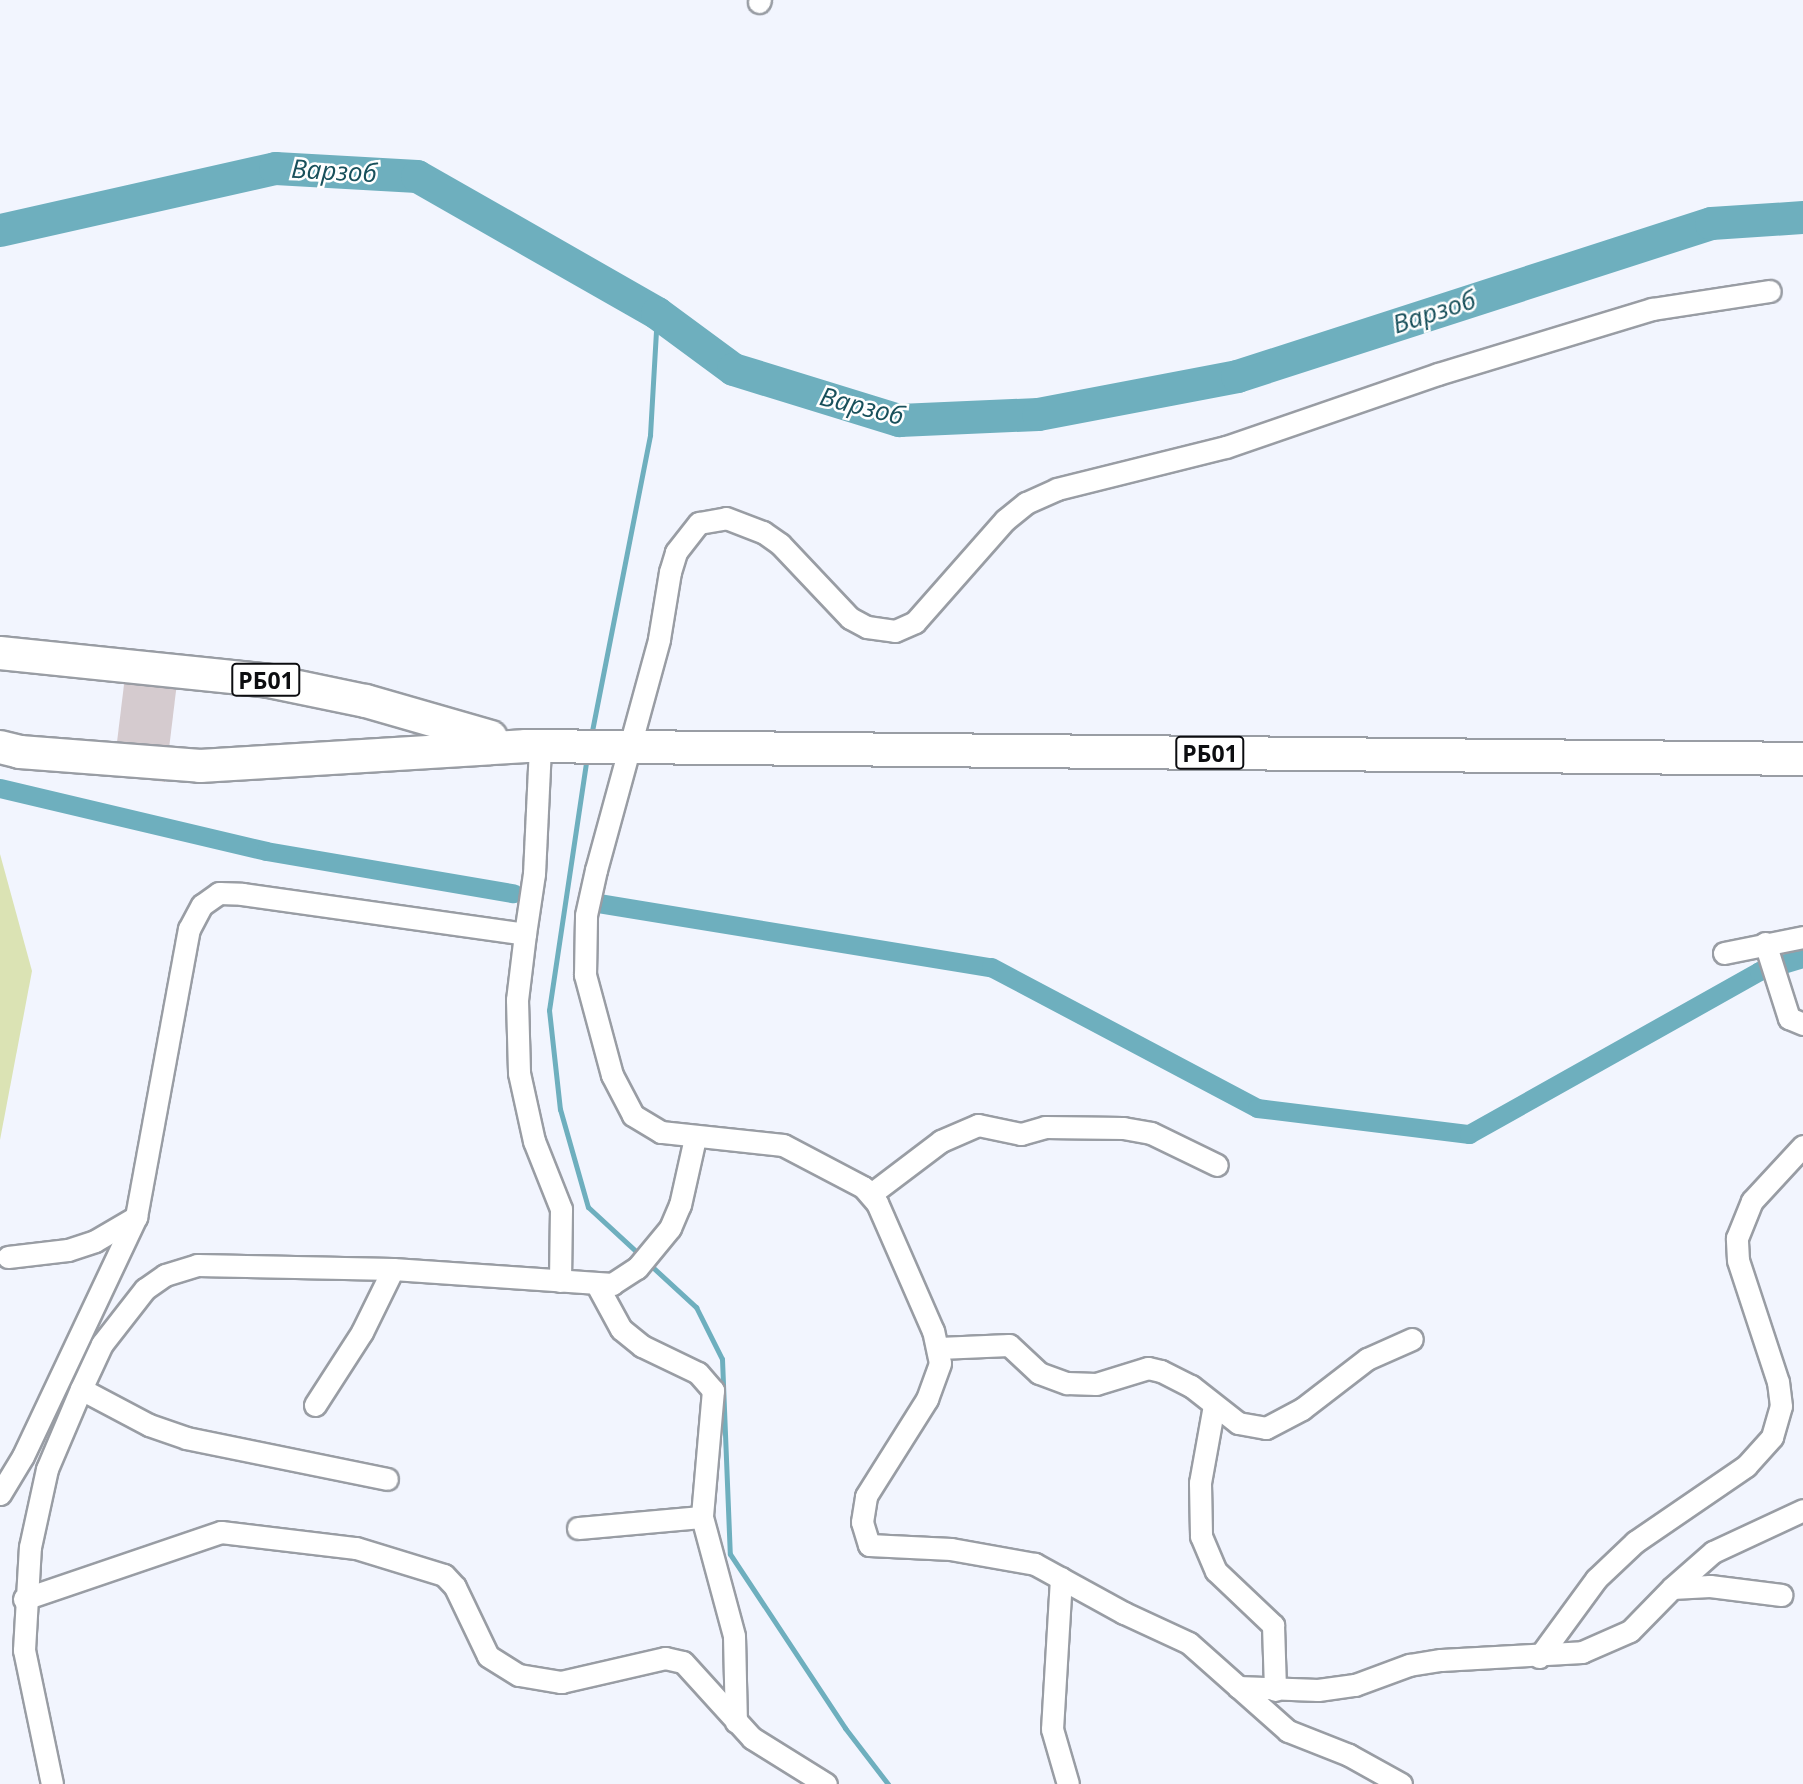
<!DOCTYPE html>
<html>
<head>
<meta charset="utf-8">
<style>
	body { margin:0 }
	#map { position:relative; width:1803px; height:1784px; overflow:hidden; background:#f2f5fe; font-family:"Open Sans",sans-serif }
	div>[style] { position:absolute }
	.green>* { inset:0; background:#dbe3b4 }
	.stream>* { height:5px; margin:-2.5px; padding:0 2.5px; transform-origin:2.5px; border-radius:2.5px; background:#6eafbe }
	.canal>* { height:19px; margin:-9.5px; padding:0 9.5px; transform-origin:9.5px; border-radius:9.5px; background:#6eafbe }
	.river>* { height:33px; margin:-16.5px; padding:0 16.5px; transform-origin:16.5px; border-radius:16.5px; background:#6eafbe }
	.building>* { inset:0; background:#d5cbcf }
	.roads { filter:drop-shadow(2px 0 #999da4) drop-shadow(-2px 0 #999da4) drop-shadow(0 2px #999da4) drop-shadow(0 -2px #999da4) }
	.minor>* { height:21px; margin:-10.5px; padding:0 10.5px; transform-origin:10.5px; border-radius:10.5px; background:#fff }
	.highway>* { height:32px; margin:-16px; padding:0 16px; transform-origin:16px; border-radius:16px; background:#fff }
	span { translate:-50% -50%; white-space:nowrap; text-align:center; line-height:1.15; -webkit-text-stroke:5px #fff; paint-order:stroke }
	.shield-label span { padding:2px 5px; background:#fff; border:2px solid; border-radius:5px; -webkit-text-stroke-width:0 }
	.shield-label { font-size:23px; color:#0c0d10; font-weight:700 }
	.water-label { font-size:26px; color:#18505b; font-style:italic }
</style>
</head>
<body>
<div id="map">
	<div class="green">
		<div style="clip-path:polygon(0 854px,32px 971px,0 1140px)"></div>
	</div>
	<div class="stream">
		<div style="left:591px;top:736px;width:307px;rotate:-78.9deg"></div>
		<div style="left:650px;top:435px;width:122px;rotate:-86.7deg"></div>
		<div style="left:587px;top:756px;width:257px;rotate:98.5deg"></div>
		<div style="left:549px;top:1010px;width:100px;rotate:83.7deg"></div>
		<div style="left:560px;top:1109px;width:102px;rotate:74.1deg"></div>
		<div style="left:588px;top:1207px;width:71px;rotate:42.7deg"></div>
		<div style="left:647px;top:1262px;width:67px;rotate:42.6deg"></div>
		<div style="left:696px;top:1307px;width:58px;rotate:63.4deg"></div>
		<div style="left:722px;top:1359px;width:195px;rotate:87.7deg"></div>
		<div style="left:730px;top:1554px;width:209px;rotate:56.5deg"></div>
		<div style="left:845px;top:1728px;width:71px;rotate:52.5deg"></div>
	</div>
	<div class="canal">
		<div style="left:0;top:788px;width:273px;rotate:13.3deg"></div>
		<div style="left:266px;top:851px;width:251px;rotate:9.7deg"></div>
		<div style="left:592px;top:902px;width:404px;rotate:9.3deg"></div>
		<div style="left:991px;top:967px;width:301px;rotate:27.9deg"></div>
		<div style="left:1257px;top:1108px;width:214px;rotate:7deg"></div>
		<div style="left:1469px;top:1134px;width:333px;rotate:-29.3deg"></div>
		<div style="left:1759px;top:971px;width:46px;rotate:-16.5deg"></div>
	</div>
	<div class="river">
		<div style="left:0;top:230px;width:282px;rotate:-12.7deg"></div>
		<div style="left:275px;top:168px;width:142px;rotate:3.2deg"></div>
		<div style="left:417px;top:176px;width:276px;rotate:29.7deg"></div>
		<div style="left:657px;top:313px;width:94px;rotate:36.4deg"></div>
		<div style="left:733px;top:369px;width:174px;rotate:17.1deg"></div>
		<div style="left:899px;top:420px;width:139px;rotate:-2.5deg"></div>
		<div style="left:1038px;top:414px;width:203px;rotate:-10.8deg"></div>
		<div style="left:1237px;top:376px;width:498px;rotate:-17.9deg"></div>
		<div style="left:1711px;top:223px;width:92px;rotate:-3.7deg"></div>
	</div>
	<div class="building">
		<div style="clip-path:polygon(127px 660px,179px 666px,165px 782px,113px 775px)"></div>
	</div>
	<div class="roads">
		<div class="minor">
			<div style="left:759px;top:2px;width:2px;rotate:-63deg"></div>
			<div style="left:525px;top:934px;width:66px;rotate:96.9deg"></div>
			<div style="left:517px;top:1000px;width:73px;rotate:88.4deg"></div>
			<div style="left:519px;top:1073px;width:70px;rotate:77.6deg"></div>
			<div style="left:534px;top:1141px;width:73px;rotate:68.3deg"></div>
			<div style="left:561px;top:1209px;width:72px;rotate:90.8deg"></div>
			<div style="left:1765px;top:943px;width:79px;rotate:72.3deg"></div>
			<div style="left:1789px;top:1018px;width:15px;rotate:23deg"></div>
			<div style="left:1724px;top:953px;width:81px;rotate:-11.4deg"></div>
			<div style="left:871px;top:1194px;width:88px;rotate:-37.1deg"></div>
			<div style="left:941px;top:1141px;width:40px;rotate:-23.4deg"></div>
			<div style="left:978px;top:1125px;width:44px;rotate:11.8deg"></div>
			<div style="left:1021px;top:1134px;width:25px;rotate:-16deg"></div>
			<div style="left:1045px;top:1127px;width:78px;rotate:0.7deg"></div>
			<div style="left:1123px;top:1128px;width:28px;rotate:10deg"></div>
			<div style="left:1151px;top:1133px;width:73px;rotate:25.9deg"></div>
			<div style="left:8px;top:1257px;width:60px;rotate:-6.7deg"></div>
			<div style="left:68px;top:1250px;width:28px;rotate:-18deg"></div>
			<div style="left:95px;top:1241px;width:48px;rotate:-30.3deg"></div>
			<div style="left:597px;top:1285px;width:50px;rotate:61.4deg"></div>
			<div style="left:621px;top:1329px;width:27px;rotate:39deg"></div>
			<div style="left:642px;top:1346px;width:62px;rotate:25.7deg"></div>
			<div style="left:698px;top:1373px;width:23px;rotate:49deg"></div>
			<div style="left:713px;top:1390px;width:127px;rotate:95deg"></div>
			<div style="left:702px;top:1517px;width:123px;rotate:74.9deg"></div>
			<div style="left:734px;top:1636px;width:86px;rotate:88.7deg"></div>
			<div style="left:939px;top:1348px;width:70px;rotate:-2.5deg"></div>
			<div style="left:1009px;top:1345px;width:41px;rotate:43deg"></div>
			<div style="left:1039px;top:1373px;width:30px;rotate:20deg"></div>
			<div style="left:1067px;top:1383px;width:29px;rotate:2deg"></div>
			<div style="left:1096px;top:1384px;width:54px;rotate:-17.1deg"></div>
			<div style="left:1148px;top:1368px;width:13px;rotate:13deg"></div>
			<div style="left:1161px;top:1371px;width:34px;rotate:27deg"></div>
			<div style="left:1191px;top:1386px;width:60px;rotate:38.2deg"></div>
			<div style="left:1238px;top:1423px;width:28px;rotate:10deg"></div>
			<div style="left:1266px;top:1428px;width:41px;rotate:-27.8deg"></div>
			<div style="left:1302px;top:1409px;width:82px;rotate:-37.6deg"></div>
			<div style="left:1367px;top:1359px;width:49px;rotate:-24deg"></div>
			<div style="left:81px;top:1389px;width:77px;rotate:27.9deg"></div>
			<div style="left:149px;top:1425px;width:39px;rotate:19deg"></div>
			<div style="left:186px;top:1438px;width:205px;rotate:11.5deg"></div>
			<div style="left:315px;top:1405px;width:87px;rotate:-57.2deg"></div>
			<div style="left:362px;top:1332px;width:70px;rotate:-63.8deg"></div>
			<div style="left:1214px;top:1405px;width:79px;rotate:100.2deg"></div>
			<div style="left:1200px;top:1483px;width:53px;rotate:88.9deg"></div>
			<div style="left:1201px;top:1536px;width:38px;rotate:67deg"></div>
			<div style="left:1216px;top:1571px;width:79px;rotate:43.5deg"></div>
			<div style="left:1273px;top:1625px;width:65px;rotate:88.2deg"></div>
			<div style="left:0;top:1494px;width:44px;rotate:-58.8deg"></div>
			<div style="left:23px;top:1456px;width:264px;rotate:-64.7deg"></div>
			<div style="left:136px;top:1217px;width:293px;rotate:-79.6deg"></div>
			<div style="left:189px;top:929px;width:27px;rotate:-62deg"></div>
			<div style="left:202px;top:905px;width:21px;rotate:-35deg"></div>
			<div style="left:219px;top:893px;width:23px;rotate:2deg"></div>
			<div style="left:242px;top:894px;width:286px;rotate:8deg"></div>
			<div style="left:525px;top:934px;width:61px;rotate:-81.5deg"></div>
			<div style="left:534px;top:874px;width:127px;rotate:-87.3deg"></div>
			<div style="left:578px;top:1528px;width:124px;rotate:-5.1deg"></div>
			<div style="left:1061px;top:1578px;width:151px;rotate:93.4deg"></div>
			<div style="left:1052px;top:1729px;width:57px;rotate:73.8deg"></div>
			<div style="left:1672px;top:1588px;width:55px;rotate:-41.3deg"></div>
			<div style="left:1713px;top:1552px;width:99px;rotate:-25deg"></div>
			<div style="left:24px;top:1599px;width:208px;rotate:-18.8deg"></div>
			<div style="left:221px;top:1532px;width:136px;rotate:6.8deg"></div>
			<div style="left:356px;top:1548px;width:92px;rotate:17.1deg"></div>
			<div style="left:444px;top:1575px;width:16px;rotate:47deg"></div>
			<div style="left:455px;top:1587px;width:76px;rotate:64.4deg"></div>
			<div style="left:488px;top:1656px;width:36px;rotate:32deg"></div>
			<div style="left:519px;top:1675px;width:43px;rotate:9.5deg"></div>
			<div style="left:561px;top:1682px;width:107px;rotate:-13deg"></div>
			<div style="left:665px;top:1658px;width:18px;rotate:13deg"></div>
			<div style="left:683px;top:1662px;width:103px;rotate:47.8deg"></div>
			<div style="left:752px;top:1738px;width:87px;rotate:31.9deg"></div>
			<div style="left:1539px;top:1657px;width:97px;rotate:-53.8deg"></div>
			<div style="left:1596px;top:1579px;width:54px;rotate:-43.5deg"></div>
			<div style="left:1635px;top:1542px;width:135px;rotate:-34.4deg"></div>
			<div style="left:1746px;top:1466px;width:39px;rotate:-48deg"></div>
			<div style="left:1772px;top:1437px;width:32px;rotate:-74deg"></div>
			<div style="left:1781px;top:1406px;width:24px;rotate:-97deg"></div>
			<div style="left:1778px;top:1382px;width:128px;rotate:-108.2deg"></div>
			<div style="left:1738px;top:1260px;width:22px;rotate:-93deg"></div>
			<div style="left:1737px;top:1238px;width:40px;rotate:-68deg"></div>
			<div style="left:1752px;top:1201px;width:75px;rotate:-47.2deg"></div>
			<div style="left:1238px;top:1687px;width:80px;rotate:2.1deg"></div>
			<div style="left:1318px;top:1690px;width:37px;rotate:-8deg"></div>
			<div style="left:1355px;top:1685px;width:58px;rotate:-20.3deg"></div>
			<div style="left:1409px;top:1665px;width:32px;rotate:-9deg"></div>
			<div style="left:1441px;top:1660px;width:141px;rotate:-3.2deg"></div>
			<div style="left:1582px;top:1652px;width:52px;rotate:-23.6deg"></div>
			<div style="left:1630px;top:1631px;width:60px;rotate:-45.7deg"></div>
			<div style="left:1672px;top:1588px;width:38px;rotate:-3deg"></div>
			<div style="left:1710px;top:1586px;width:72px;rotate:7.2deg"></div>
			<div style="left:52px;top:1784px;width:137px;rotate:-101.8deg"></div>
			<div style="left:24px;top:1650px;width:103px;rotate:-86.7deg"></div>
			<div style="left:30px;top:1547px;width:80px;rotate:-77.7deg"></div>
			<div style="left:47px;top:1469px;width:87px;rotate:-67deg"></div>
			<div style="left:81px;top:1389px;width:50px;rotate:-65deg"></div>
			<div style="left:102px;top:1344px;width:70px;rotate:-52deg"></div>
			<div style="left:145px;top:1289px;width:24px;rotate:-35deg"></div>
			<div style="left:165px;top:1275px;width:34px;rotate:-17deg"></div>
			<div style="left:197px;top:1265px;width:196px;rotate:1.2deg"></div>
			<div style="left:393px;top:1269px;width:220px;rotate:3.9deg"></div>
			<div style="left:612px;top:1284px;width:30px;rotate:-33deg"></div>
			<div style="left:637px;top:1268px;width:52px;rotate:-50.5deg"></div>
			<div style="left:670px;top:1228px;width:25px;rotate:-67deg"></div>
			<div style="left:680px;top:1205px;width:69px;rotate:-77.4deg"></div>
			<div style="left:1401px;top:1784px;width:60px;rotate:-150.9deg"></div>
			<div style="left:1349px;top:1755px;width:66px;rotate:-158.5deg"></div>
			<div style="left:1288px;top:1731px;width:132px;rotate:-138.4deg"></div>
			<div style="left:1189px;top:1643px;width:72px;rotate:-155.2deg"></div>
			<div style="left:1124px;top:1613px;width:102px;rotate:-151.2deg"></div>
			<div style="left:1035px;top:1564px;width:85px;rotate:-169.9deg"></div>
			<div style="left:951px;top:1549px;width:82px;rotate:-177.2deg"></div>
			<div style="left:869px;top:1545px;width:24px;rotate:-107deg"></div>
			<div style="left:862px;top:1522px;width:26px;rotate:-81deg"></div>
			<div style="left:866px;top:1496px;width:115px;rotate:-57.8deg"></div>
			<div style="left:927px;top:1399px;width:38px;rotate:-70deg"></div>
			<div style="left:940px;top:1363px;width:33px;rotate:-102deg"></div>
			<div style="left:933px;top:1331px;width:140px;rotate:-113.6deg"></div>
			<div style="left:877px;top:1203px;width:21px;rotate:-131deg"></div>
			<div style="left:863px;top:1187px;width:90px;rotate:-152.3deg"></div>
			<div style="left:783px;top:1145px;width:123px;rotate:-173.9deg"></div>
			<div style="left:661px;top:1132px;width:33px;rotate:-149deg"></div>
			<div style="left:633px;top:1115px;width:45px;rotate:-117.7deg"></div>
			<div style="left:612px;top:1075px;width:104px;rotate:-105.1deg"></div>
			<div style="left:585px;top:975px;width:60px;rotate:-89deg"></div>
			<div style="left:586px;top:915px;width:46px;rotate:-77.5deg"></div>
			<div style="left:596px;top:870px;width:239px;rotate:-74.7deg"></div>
			<div style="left:659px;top:639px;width:68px;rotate:-80.7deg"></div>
			<div style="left:670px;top:572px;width:21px;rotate:-73deg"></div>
			<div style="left:676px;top:552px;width:37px;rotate:-52deg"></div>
			<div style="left:699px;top:523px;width:27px;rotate:-10deg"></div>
			<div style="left:726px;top:518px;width:40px;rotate:21deg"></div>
			<div style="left:763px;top:532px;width:21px;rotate:35deg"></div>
			<div style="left:780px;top:544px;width:102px;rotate:46.6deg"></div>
			<div style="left:850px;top:618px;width:19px;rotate:28deg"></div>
			<div style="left:867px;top:627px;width:28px;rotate:8deg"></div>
			<div style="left:895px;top:631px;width:22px;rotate:-24deg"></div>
			<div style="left:915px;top:622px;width:136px;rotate:-48.6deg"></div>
			<div style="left:1005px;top:520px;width:27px;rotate:-39deg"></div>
			<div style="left:1026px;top:503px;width:34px;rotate:-24deg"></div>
			<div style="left:1057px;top:489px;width:174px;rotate:-14deg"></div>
			<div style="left:1226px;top:447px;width:224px;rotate:-19deg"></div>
			<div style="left:1438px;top:374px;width:224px;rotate:-16.9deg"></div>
			<div style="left:1652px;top:309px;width:119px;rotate:-8.7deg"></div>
		</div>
		<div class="highway">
			<div style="left:0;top:653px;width:270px;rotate:5.9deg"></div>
			<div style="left:269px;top:681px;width:99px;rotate:11.7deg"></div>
			<div style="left:366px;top:701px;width:130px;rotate:16.1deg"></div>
			<div style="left:0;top:747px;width:21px;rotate:14deg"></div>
			<div style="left:20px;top:752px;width:181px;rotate:4.4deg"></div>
			<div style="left:200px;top:766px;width:327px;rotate:-3.5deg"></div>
			<div style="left:526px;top:746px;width:1277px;rotate:0.58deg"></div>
		</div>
	</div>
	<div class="shield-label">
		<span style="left:266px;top:680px">РБ01</span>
		<span style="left:1210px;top:753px">РБ01</span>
	</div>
	<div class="water-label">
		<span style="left:334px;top:171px;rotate:3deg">Варзоб</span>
		<span style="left:1434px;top:312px;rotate:-18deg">Варзоб</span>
		<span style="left:862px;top:406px;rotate:14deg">Варзоб</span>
	</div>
</div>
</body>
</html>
